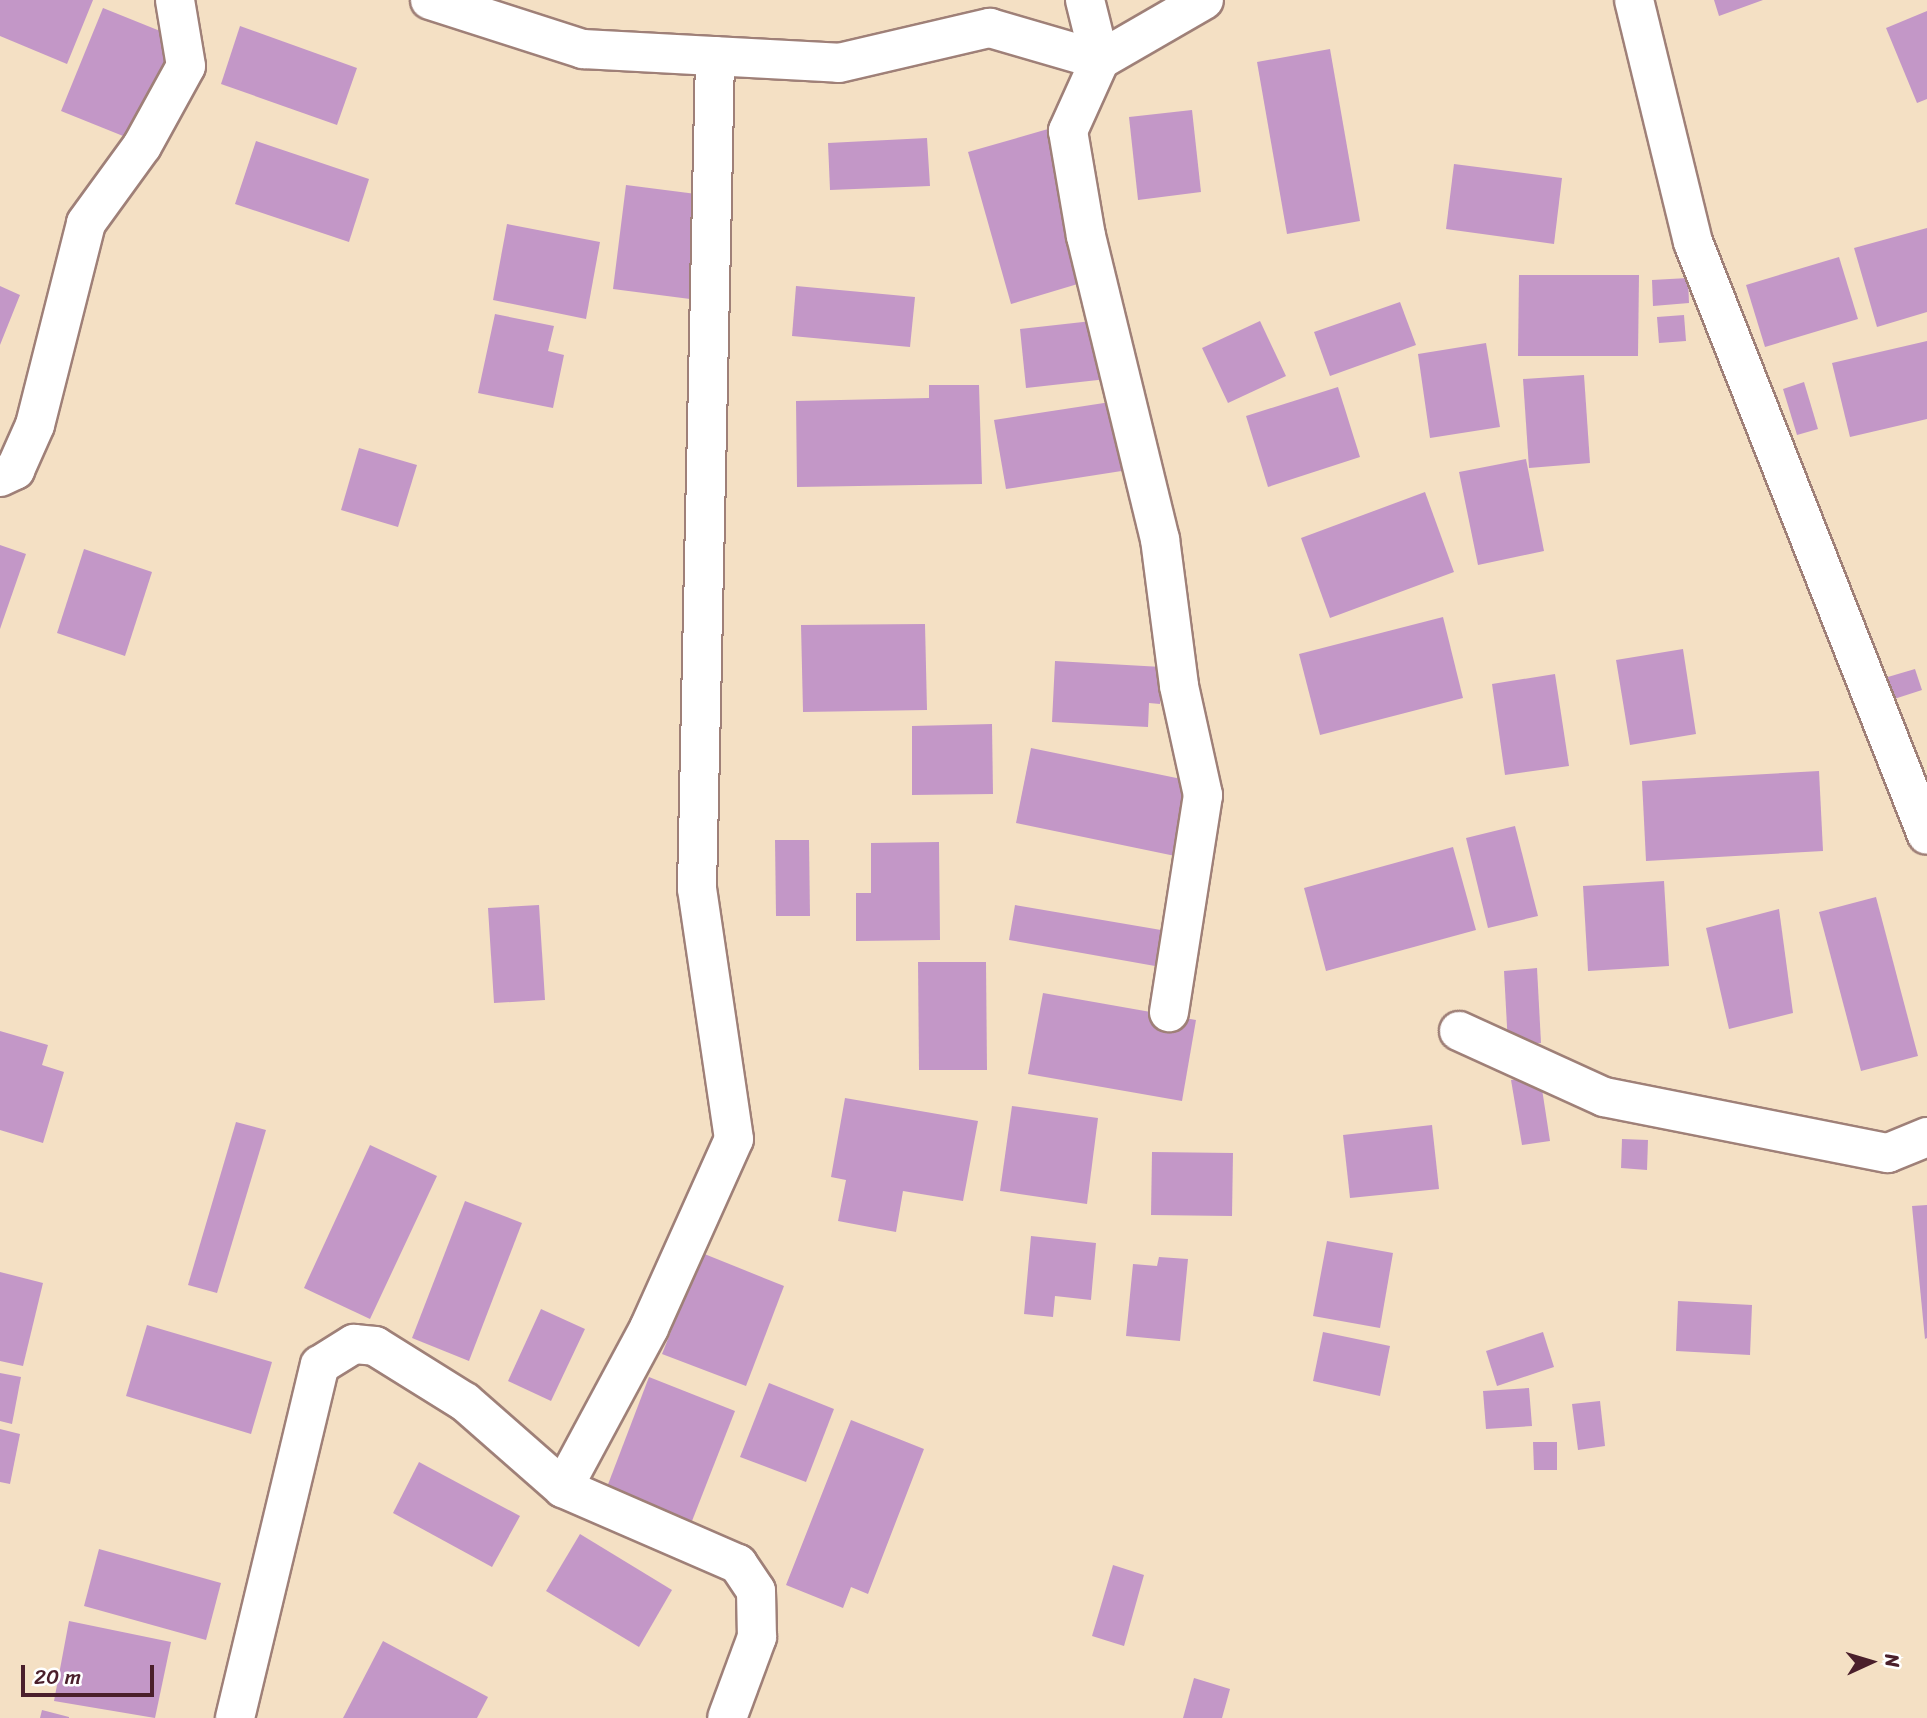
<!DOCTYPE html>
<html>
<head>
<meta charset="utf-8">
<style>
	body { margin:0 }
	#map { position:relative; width:1927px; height:1718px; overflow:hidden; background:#f4e0c4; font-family:Sriracha,sans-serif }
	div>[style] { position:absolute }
	.building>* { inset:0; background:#c397c7 }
	.roads { filter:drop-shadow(2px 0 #9f8078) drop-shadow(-2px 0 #9f8078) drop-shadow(0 2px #9f8078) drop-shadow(0 -2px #9f8078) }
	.minor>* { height:38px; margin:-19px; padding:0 19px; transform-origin:19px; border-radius:19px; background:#fff }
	span { translate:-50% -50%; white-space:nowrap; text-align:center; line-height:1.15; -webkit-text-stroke:6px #fff; paint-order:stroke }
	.north { position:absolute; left:1836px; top:1627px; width:70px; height:70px; -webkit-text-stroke:5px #fff; paint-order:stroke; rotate:86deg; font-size:19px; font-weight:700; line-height:28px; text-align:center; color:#4a1f2b }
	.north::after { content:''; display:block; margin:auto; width:24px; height:32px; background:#4a1f2b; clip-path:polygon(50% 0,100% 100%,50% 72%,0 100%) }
	.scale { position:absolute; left:21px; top:1665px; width:133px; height:32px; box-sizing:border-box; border:4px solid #4a1f2b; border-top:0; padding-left:9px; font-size:21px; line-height:24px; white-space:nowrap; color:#4a1f2b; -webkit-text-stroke:5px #fff; paint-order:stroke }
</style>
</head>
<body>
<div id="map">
	<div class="building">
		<div style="clip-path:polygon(93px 0,67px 64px,0 36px,0 0)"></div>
		<div style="clip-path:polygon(1714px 0,1763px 0,1719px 16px)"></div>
		<div style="clip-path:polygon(103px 8px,175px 37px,133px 140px,61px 111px)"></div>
		<div style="clip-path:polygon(1927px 11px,1927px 99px,1917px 103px,1886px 28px)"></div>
		<div style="clip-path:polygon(240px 26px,357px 68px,337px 125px,221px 84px)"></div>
		<div style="clip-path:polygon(1330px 49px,1360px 221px,1287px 234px,1257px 62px)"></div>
		<div style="clip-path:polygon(1192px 110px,1201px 192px,1138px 200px,1129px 117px)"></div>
		<div style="clip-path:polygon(1048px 129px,1091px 280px,1011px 304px,968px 152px)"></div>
		<div style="clip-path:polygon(927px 138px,930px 186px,830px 190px,828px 143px)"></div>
		<div style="clip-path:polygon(256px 141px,369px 179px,349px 242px,235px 204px)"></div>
		<div style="clip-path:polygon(1454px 164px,1562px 178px,1554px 244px,1446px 229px)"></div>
		<div style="clip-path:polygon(626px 185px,704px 195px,690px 299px,613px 289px)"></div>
		<div style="clip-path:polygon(507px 224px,600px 242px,586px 319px,493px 300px)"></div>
		<div style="clip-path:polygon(1927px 228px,1927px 312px,1877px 327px,1854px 248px)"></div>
		<div style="clip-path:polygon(1839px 257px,1858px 319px,1765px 347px,1746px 285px)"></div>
		<div style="clip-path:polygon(1519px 275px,1639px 275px,1638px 356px,1518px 356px)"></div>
		<div style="clip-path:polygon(1688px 278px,1689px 303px,1653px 306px,1652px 280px)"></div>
		<div style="clip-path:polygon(0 286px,20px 295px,0 345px)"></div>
		<div style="clip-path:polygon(796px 286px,915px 297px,910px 347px,792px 336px)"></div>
		<div style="clip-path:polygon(1400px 302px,1416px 345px,1330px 376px,1314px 332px)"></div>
		<div style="clip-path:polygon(495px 314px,554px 326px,548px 351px,564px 355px,553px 408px,478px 393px)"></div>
		<div style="clip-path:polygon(1684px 315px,1686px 341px,1659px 343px,1657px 317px)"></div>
		<div style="clip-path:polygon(1101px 320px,1107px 379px,1026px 388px,1020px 329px)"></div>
		<div style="clip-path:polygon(1260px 321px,1286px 376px,1228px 403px,1202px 348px)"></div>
		<div style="clip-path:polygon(1927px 341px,1927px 419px,1850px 437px,1832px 363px)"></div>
		<div style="clip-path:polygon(1486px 343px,1500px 427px,1430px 438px,1418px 354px)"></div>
		<div style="clip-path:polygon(1584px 375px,1590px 463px,1529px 468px,1523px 379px)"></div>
		<div style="clip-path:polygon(1804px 382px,1818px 429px,1797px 435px,1783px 389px)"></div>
		<div style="clip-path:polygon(929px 385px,979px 385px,982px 484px,797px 487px,796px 401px,929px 398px)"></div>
		<div style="clip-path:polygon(1338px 387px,1360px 457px,1268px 487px,1246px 416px)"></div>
		<div style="clip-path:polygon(1117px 401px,1128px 470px,1006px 489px,994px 420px)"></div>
		<div style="clip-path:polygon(359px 448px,417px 465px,398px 527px,341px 510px)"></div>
		<div style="clip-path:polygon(1526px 459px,1544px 551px,1478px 565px,1459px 472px)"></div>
		<div style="clip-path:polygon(1425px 492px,1454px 572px,1330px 618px,1301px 538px)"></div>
		<div style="clip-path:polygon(0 545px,26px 554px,0 629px)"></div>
		<div style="clip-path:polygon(84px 549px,152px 572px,125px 656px,57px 633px)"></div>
		<div style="clip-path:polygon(1443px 617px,1463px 698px,1320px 735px,1299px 654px)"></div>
		<div style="clip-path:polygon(925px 624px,927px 710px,803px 712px,801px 625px)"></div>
		<div style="clip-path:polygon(1683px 649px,1696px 734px,1630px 745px,1616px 660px)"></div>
		<div style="clip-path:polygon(1055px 661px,1162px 667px,1160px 704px,1149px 703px,1148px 727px,1052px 722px)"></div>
		<div style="clip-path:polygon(1915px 669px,1922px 690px,1888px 701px,1881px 679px)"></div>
		<div style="clip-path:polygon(1555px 674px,1569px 766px,1505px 775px,1492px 684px)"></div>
		<div style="clip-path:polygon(992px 724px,993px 794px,912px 795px,912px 726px)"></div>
		<div style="clip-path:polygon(1031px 748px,1196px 782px,1180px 857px,1016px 823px)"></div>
		<div style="clip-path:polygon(1819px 771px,1823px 851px,1646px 861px,1642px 781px)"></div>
		<div style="clip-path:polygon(1515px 826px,1538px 916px,1488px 928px,1466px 838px)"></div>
		<div style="clip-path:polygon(775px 840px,809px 840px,810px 916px,776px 916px)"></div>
		<div style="clip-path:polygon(939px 842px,940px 940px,856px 941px,856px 893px,871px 893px,871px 843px)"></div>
		<div style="clip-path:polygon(1453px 847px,1476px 930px,1326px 971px,1304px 888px)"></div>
		<div style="clip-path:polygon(1664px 881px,1669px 966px,1588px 971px,1583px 886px)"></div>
		<div style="clip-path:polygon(1876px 897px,1918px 1056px,1861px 1071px,1819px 912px)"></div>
		<div style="clip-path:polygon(539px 905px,545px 1000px,494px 1003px,488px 908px)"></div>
		<div style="clip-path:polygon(1015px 905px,1161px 930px,1155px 966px,1009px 940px)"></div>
		<div style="clip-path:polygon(1779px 909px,1793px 1013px,1729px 1029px,1706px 928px)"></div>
		<div style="clip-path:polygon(918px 962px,986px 962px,987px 1070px,919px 1070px)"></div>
		<div style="clip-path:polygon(1537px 968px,1541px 1043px,1508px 1045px,1504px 971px)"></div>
		<div style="clip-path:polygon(1043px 993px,1196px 1020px,1182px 1101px,1028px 1074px)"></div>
		<div style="clip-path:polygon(0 1031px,48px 1045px,42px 1065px,64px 1072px,43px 1143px,0 1130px)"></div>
		<div style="clip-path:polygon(1540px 1076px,1550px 1141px,1522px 1145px,1511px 1080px)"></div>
		<div style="clip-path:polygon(845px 1098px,978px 1121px,963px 1201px,903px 1191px,896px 1232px,838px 1221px,846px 1180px,831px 1177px)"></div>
		<div style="clip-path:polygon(1012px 1106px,1098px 1118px,1087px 1204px,1000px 1191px)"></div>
		<div style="clip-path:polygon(236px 1122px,266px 1130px,217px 1293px,188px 1285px)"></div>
		<div style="clip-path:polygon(1432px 1125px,1439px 1189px,1350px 1198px,1343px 1135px)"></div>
		<div style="clip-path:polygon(1622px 1139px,1648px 1140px,1647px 1170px,1621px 1168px)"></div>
		<div style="clip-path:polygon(370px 1145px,437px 1176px,370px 1319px,304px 1288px)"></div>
		<div style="clip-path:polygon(1152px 1152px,1233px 1153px,1232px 1216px,1151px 1215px)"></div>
		<div style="clip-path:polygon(465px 1201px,522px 1223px,469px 1361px,412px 1338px)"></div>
		<div style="clip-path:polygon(1927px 1205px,1927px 1338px,1925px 1339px,1912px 1206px)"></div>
		<div style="clip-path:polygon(1031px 1236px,1096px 1243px,1091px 1300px,1055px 1296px,1053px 1317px,1024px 1314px)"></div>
		<div style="clip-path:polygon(1327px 1241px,1393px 1253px,1380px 1328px,1313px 1316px)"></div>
		<div style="clip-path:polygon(702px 1253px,784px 1286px,746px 1386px,662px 1354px)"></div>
		<div style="clip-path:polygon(1159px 1257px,1188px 1259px,1180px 1341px,1126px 1336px,1133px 1264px,1157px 1266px)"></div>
		<div style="clip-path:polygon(0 1272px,43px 1283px,23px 1366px,0 1361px)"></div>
		<div style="clip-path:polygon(1678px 1301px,1752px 1305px,1750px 1355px,1676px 1351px)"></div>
		<div style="clip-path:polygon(541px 1309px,585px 1329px,551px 1401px,508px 1381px)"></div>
		<div style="clip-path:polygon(147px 1325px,272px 1362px,251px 1434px,126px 1396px)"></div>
		<div style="clip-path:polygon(1323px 1332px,1390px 1346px,1380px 1396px,1313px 1381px)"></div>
		<div style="clip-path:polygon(1543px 1332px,1554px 1367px,1497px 1386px,1486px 1351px)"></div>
		<div style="clip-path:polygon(0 1373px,21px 1377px,12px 1424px,0 1421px)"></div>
		<div style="clip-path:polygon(649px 1377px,735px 1411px,692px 1521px,607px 1487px)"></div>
		<div style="clip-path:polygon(769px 1383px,834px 1409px,806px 1482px,740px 1457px)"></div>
		<div style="clip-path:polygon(1529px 1388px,1532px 1426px,1486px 1429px,1483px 1391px)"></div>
		<div style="clip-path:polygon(1600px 1401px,1605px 1446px,1578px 1450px,1572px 1404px)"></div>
		<div style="clip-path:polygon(851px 1420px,924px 1449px,868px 1594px,851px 1587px,843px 1608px,786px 1585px)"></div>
		<div style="clip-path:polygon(0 1429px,20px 1434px,10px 1484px,0 1482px)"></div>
		<div style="clip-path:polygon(1533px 1442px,1557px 1442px,1557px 1470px,1534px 1470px)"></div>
		<div style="clip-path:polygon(419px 1462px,520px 1516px,492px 1567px,393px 1513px)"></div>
		<div style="clip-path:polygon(580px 1534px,672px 1590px,639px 1647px,546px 1591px)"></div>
		<div style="clip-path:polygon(99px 1549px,221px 1583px,206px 1640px,84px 1606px)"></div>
		<div style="clip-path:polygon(1113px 1565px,1144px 1575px,1124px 1646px,1092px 1636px)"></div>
		<div style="clip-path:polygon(69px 1621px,171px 1642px,155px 1718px,54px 1701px)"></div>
		<div style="clip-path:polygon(383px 1641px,488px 1697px,477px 1718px,343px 1718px)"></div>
		<div style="clip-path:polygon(1194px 1678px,1230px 1689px,1222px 1718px,1183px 1718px)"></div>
		<div style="clip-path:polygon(42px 1710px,69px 1717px,69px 1718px,40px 1718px)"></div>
	</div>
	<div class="roads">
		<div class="minor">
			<div style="left:430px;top:0;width:161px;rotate:17.8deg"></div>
			<div style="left:583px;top:49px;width:256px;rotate:3.1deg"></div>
			<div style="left:839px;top:63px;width:155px;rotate:-13.1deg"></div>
			<div style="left:990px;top:28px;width:115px;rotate:16.2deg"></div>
			<div style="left:1100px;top:60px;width:120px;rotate:-30deg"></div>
			<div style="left:1085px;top:0;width:62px;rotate:76deg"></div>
			<div style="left:1100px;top:60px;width:78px;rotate:114.3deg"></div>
			<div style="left:1068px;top:131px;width:107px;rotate:80.3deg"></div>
			<div style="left:1086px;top:236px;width:312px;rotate:76.3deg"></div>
			<div style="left:1160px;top:539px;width:148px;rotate:82.6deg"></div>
			<div style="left:1179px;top:686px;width:112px;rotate:77.6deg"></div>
			<div style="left:1203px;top:795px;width:220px;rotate:98.9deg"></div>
			<div style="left:1634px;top:0;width:249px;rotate:76.3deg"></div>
			<div style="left:1693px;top:242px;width:637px;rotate:68.47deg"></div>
			<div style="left:0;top:477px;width:17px;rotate:-25deg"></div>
			<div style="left:15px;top:470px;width:49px;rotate:-66deg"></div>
			<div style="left:35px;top:425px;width:208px;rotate:-75.8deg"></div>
			<div style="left:86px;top:223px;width:95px;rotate:-54deg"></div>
			<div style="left:142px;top:146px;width:91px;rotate:-61.2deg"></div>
			<div style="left:186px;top:66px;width:67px;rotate:-99.5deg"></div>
			<div style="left:1459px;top:1031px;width:159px;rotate:24.5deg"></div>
			<div style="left:1604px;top:1097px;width:289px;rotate:11.2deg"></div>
			<div style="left:1888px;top:1153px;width:42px;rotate:-22.3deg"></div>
			<div style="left:563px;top:1488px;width:182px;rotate:-61.7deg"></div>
			<div style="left:649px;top:1328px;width:207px;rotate:-65.8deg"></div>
			<div style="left:734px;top:1139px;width:253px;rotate:-98.4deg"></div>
			<div style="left:697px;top:889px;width:833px;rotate:-88.76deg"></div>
			<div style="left:235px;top:1718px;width:363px;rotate:-76.5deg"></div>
			<div style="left:320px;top:1365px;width:40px;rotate:-32deg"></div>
			<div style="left:354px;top:1344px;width:21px;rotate:5deg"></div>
			<div style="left:375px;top:1346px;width:106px;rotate:31.9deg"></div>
			<div style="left:465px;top:1402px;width:130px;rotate:41.3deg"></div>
			<div style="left:563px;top:1488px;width:191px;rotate:23.5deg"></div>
			<div style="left:738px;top:1564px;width:32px;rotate:56deg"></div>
			<div style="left:756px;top:1591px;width:46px;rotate:88.8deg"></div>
			<div style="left:757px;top:1637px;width:86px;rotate:110.3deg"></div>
		</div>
	</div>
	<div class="north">N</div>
	<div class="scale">20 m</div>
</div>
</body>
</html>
